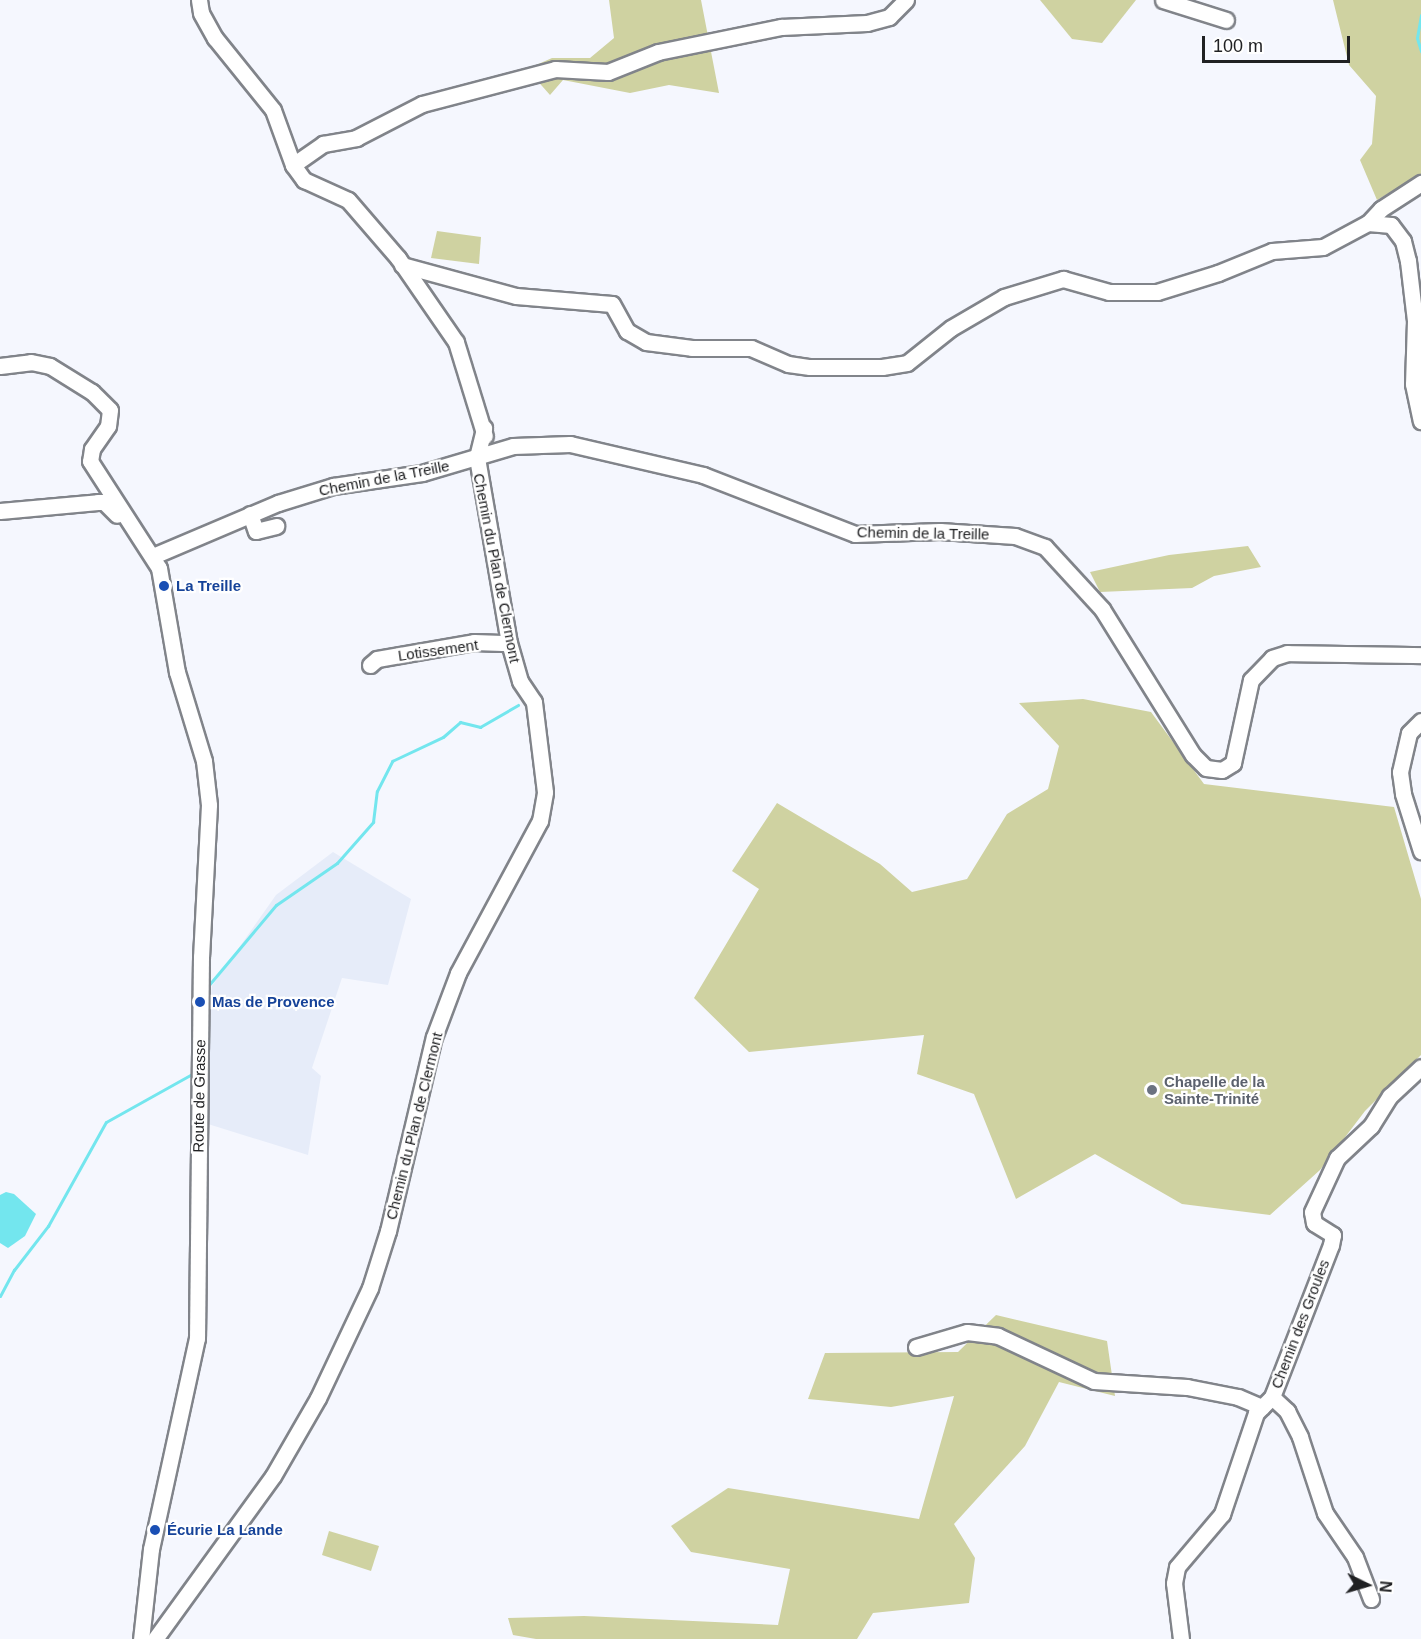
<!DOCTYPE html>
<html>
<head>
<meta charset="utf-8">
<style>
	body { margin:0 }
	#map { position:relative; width:1421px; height:1639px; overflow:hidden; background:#f5f7fe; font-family:Helvetica,sans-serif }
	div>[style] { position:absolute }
	.built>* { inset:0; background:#e6ecf9 }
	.green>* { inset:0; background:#cfd2a1 }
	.water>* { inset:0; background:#73e6ee }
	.stream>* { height:3px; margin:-1.5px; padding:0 1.5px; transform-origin:1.5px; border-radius:1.5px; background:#73e6ee }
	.roads { filter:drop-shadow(2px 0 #81848a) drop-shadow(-2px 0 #81848a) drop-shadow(0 2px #81848a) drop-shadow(0 -2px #81848a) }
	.minor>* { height:15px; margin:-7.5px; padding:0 7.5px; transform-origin:7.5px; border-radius:7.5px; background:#fff }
	.dots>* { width:16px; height:16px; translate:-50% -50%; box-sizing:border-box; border:3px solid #fff; border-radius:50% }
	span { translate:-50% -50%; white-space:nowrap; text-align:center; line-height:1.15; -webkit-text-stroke:4.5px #fff; paint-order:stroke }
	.street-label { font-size:15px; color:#202123 }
	.transit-label { font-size:15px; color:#164399; font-weight:700 }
	.left { translate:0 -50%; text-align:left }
	.worship-label { font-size:15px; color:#5b616d; font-weight:700 }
	.north { position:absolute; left:1337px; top:1555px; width:60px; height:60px; -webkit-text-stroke:4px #fff; paint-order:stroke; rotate:95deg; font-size:16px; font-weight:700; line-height:24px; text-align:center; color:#202123 }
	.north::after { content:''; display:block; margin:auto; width:21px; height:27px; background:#202123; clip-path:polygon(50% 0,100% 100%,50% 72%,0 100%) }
	.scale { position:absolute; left:1202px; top:36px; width:148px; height:27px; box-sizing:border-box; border:3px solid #202123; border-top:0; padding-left:8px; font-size:18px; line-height:21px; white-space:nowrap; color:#202123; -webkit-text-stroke:4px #fff; paint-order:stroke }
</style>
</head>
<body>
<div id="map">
	<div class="built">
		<div style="clip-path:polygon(333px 852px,411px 899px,388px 985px,342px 978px,312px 1068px,321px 1076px,308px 1155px,208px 1124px,210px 1007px,212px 986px,276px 895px)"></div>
	</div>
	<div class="green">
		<div style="clip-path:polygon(609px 0,701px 0,719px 93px,669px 85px,630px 93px,563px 80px,550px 95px,527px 69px,552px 58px,590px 58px,614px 38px)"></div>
		<div style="clip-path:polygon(1040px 0,1136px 0,1102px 43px,1072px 39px)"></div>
		<div style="clip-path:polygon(1333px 0,1421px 0,1421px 174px,1377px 200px,1360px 160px,1372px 144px,1376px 96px,1349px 65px)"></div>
		<div style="clip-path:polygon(437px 231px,481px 237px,479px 264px,431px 258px)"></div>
		<div style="clip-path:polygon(1248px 546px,1261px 567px,1214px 576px,1192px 588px,1100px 592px,1090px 572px,1169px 555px)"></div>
		<div style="clip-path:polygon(1083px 699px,1151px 712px,1204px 784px,1394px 807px,1421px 899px,1421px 1055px,1365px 1111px,1320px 1170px,1270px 1215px,1182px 1204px,1095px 1154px,1016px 1199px,974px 1094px,917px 1074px,924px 1035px,749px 1052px,694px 998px,759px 889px,732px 871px,777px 803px,880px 864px,912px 892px,967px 879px,1007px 814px,1048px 789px,1059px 746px,1019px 703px)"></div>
		<div style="clip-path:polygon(996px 1315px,1107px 1341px,1115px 1396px,1059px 1382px,1025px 1446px,954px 1524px,975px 1558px,969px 1603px,873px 1613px,857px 1639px,536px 1639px,513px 1635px,508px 1618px,584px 1616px,778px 1625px,790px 1569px,691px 1552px,671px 1526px,728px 1488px,919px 1519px,954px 1396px,891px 1407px,808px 1399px,825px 1353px,958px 1352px)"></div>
		<div style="clip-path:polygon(329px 1531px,379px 1546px,371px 1571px,322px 1555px)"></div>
	</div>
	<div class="water">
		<div style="clip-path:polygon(6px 1192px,14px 1194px,36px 1214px,25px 1236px,8px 1248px,0 1243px,0 1195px)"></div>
	</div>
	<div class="stream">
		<div style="left:1421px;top:15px;width:23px;rotate:100deg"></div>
		<div style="left:1417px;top:38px;width:14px;rotate:73deg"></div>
		<div style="left:208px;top:986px;width:106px;rotate:-50deg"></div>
		<div style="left:276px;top:905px;width:74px;rotate:-34.5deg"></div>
		<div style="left:337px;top:863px;width:55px;rotate:-48.7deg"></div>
		<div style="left:373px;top:822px;width:31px;rotate:-83deg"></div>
		<div style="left:377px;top:791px;width:34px;rotate:-63deg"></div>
		<div style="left:392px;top:761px;width:56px;rotate:-25.2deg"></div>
		<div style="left:443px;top:737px;width:23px;rotate:-41deg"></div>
		<div style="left:460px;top:722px;width:21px;rotate:14deg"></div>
		<div style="left:480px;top:727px;width:44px;rotate:-30.1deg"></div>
		<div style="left:0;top:1296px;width:30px;rotate:-62deg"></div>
		<div style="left:14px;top:1270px;width:56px;rotate:-52.3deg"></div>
		<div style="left:48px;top:1226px;width:119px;rotate:-60.9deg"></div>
		<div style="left:106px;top:1122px;width:98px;rotate:-29.2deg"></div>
	</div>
	<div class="roads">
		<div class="minor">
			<div style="left:199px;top:0;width:13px;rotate:81deg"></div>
			<div style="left:201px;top:13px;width:29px;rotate:61deg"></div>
			<div style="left:215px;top:38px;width:92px;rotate:51.1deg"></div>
			<div style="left:273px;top:110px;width:59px;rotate:70deg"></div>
			<div style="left:293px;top:165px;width:19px;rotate:54deg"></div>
			<div style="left:304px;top:180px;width:48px;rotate:24.4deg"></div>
			<div style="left:348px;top:200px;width:77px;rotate:49.2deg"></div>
			<div style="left:398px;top:258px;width:102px;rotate:55.4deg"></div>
			<div style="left:456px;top:342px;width:98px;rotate:72.9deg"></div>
			<div style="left:1163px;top:0;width:66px;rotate:17.6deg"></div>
			<div style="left:293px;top:165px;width:37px;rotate:-35deg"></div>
			<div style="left:323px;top:144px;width:34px;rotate:-10deg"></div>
			<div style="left:356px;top:138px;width:74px;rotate:-27.3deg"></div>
			<div style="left:422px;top:104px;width:138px;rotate:-14.7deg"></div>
			<div style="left:555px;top:69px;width:53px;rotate:3.2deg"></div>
			<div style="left:608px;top:72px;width:54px;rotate:-21.8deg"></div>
			<div style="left:658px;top:52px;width:126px;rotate:-11.5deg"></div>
			<div style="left:781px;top:27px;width:86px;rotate:-2.7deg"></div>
			<div style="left:867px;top:23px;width:23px;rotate:-15deg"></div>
			<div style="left:889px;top:17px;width:24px;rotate:-45deg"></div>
			<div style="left:1368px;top:223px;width:23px;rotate:5deg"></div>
			<div style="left:1391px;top:225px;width:20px;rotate:53deg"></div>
			<div style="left:1403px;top:241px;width:21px;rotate:76deg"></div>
			<div style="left:1408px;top:261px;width:60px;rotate:83.3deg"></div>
			<div style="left:1415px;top:321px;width:63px;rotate:91.8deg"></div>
			<div style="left:1413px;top:384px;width:38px;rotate:78deg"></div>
			<div style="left:402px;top:265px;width:118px;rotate:15.2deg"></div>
			<div style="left:516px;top:296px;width:96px;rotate:4.8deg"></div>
			<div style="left:612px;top:304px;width:31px;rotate:61deg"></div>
			<div style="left:627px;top:331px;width:22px;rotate:30deg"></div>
			<div style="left:646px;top:342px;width:46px;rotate:7.4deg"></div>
			<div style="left:692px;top:348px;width:59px"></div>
			<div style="left:751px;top:348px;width:40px;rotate:23.4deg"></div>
			<div style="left:788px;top:364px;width:22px;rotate:8deg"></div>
			<div style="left:810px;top:367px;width:72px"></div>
			<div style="left:882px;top:367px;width:25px;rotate:-9deg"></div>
			<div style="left:907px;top:363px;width:56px;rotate:-38.5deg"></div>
			<div style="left:951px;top:328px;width:61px;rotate:-30.3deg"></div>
			<div style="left:1004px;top:297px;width:62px;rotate:-17deg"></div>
			<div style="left:1063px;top:279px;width:48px;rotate:15.8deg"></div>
			<div style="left:1109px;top:292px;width:48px"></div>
			<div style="left:1157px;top:292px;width:64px;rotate:-17.3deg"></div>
			<div style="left:1218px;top:273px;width:58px;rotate:-22.2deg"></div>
			<div style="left:1272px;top:251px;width:51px;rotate:-4.5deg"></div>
			<div style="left:1323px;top:247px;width:51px;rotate:-28.1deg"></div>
			<div style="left:1368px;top:223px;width:19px;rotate:-47deg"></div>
			<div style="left:1381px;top:209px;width:48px;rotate:-33deg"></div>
			<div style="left:0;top:366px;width:31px;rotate:-7deg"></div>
			<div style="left:31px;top:362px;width:19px;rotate:12deg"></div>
			<div style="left:50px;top:366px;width:49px;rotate:31.8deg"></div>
			<div style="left:92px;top:392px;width:25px;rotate:45deg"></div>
			<div style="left:110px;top:410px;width:16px;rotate:97deg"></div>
			<div style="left:108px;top:426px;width:28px;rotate:125deg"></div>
			<div style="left:92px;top:449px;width:12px;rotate:99deg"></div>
			<div style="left:90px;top:461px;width:127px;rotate:57.2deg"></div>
			<div style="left:159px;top:568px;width:106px;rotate:80.2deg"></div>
			<div style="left:177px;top:672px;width:93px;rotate:73.1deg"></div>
			<div style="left:204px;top:761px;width:44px;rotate:83.5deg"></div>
			<div style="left:209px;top:805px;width:152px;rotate:93deg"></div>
			<div style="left:201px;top:957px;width:381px;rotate:90.6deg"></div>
			<div style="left:197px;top:1338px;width:216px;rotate:102.3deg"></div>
			<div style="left:151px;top:1549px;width:91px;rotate:96.3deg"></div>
			<div style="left:0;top:511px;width:98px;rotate:-5.2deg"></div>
			<div style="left:98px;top:502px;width:6px"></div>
			<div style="left:104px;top:502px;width:18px;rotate:45deg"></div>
			<div style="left:250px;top:514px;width:18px;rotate:71deg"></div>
			<div style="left:256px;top:531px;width:21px;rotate:-14deg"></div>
			<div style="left:153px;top:556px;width:136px;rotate:-23deg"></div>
			<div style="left:278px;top:503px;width:58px;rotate:-17.2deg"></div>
			<div style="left:333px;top:486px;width:90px;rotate:-8.3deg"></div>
			<div style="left:422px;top:473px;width:95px;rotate:-16.5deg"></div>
			<div style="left:513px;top:446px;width:57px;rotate:-2deg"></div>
			<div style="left:570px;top:444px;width:137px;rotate:13.1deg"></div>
			<div style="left:703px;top:475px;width:163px;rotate:21.2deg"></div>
			<div style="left:855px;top:534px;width:85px;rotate:-2deg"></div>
			<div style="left:940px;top:531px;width:75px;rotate:3.8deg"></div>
			<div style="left:1015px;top:536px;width:32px;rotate:20deg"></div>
			<div style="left:1045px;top:547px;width:84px;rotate:47.4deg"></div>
			<div style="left:1102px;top:609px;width:172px;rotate:58.1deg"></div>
			<div style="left:1193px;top:755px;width:18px;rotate:45deg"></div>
			<div style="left:1206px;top:768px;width:16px;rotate:7deg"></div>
			<div style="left:1222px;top:770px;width:13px;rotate:-32deg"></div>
			<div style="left:1233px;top:763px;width:85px;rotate:-77.8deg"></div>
			<div style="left:1251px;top:680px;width:30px;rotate:-46deg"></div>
			<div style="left:1272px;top:658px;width:16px;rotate:-18deg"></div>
			<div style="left:1287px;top:653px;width:134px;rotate:0.9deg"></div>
			<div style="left:370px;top:665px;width:9px;rotate:-41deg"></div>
			<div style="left:377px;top:659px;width:98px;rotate:-9.9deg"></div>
			<div style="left:474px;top:642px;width:35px;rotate:2deg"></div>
			<div style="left:1421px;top:721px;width:17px;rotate:135deg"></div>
			<div style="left:1409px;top:733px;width:40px;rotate:103deg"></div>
			<div style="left:1400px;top:772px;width:22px;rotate:82deg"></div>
			<div style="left:1403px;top:794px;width:60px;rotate:72.5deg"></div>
			<div style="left:916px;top:1347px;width:53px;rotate:-16.4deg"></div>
			<div style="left:967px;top:1332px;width:31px;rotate:7deg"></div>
			<div style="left:998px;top:1336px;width:106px;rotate:25.1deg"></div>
			<div style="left:1094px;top:1381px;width:93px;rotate:3.7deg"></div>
			<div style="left:1187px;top:1387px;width:52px;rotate:11.1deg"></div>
			<div style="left:1238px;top:1397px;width:26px;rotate:23deg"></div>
			<div style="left:1272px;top:1397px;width:21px;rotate:43deg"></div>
			<div style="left:1287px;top:1411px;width:29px;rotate:63deg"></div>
			<div style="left:1300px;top:1437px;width:80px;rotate:71.8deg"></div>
			<div style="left:1325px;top:1513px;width:53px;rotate:55.7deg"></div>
			<div style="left:1355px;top:1557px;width:45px;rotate:69.1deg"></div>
			<div style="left:155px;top:1639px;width:201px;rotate:-54.1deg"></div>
			<div style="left:273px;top:1476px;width:90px;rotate:-60deg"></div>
			<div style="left:318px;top:1398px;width:122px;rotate:-64.7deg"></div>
			<div style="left:370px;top:1288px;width:60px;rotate:-72.5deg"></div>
			<div style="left:388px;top:1231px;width:199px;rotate:-76.7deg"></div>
			<div style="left:434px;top:1037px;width:68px;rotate:-69.4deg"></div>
			<div style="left:458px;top:973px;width:173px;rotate:-61.7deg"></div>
			<div style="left:540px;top:821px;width:29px;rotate:-80deg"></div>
			<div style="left:545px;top:792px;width:91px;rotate:-97deg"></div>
			<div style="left:534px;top:702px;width:25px;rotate:-124deg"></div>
			<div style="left:520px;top:681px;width:40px;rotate:-106deg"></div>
			<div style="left:509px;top:643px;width:189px;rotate:-99.8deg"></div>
			<div style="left:477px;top:457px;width:30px;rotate:-76deg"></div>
			<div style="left:1181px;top:1639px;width:56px;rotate:-97.1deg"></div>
			<div style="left:1174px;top:1583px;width:16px;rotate:-79deg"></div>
			<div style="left:1177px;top:1567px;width:70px;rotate:-49.7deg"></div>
			<div style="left:1222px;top:1514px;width:107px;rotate:-71.4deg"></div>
			<div style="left:1256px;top:1413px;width:23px;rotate:-45deg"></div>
			<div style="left:1272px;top:1397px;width:163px;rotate:-68.8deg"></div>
			<div style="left:1331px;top:1245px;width:10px;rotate:-79deg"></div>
			<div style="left:1333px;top:1235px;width:22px;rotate:-148deg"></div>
			<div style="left:1314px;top:1223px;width:11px;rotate:-100deg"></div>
			<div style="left:1312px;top:1212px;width:60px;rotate:-65.2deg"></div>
			<div style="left:1337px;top:1158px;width:47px;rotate:-43.3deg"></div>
			<div style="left:1371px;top:1126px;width:36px;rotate:-58deg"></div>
			<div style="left:1390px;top:1096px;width:42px;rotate:-43.1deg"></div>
		</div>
	</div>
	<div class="dots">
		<div style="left:164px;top:586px;background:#1a4fb4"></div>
		<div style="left:200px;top:1002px;background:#1a4fb4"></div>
		<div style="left:1152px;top:1090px;background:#6b7280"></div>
		<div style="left:155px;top:1530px;background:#1a4fb4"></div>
	</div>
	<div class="street-label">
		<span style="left:384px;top:478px;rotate:-11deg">Chemin de la Treille</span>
		<span style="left:923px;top:533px;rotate:1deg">Chemin de la Treille</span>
		<span style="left:497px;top:568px;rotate:79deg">Chemin du Plan de Clermont</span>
		<span style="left:438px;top:650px;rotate:-8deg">Lotissement</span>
		<span style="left:199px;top:1096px;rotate:-89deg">Route de Grasse</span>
		<span style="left:414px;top:1126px;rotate:-76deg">Chemin du Plan de Clermont</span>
		<span style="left:1300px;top:1324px;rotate:-69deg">Chemin des Groules</span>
	</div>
	<div class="transit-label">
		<span class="left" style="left:176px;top:586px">La Treille</span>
		<span class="left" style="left:212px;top:1002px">Mas de Provence</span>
		<span class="left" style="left:167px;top:1530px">Écurie La Lande</span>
	</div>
	<div class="worship-label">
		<span class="left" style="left:1164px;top:1090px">Chapelle de la<br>Sainte-Trinité</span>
	</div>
	<div class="north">N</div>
	<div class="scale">100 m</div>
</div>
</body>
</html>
